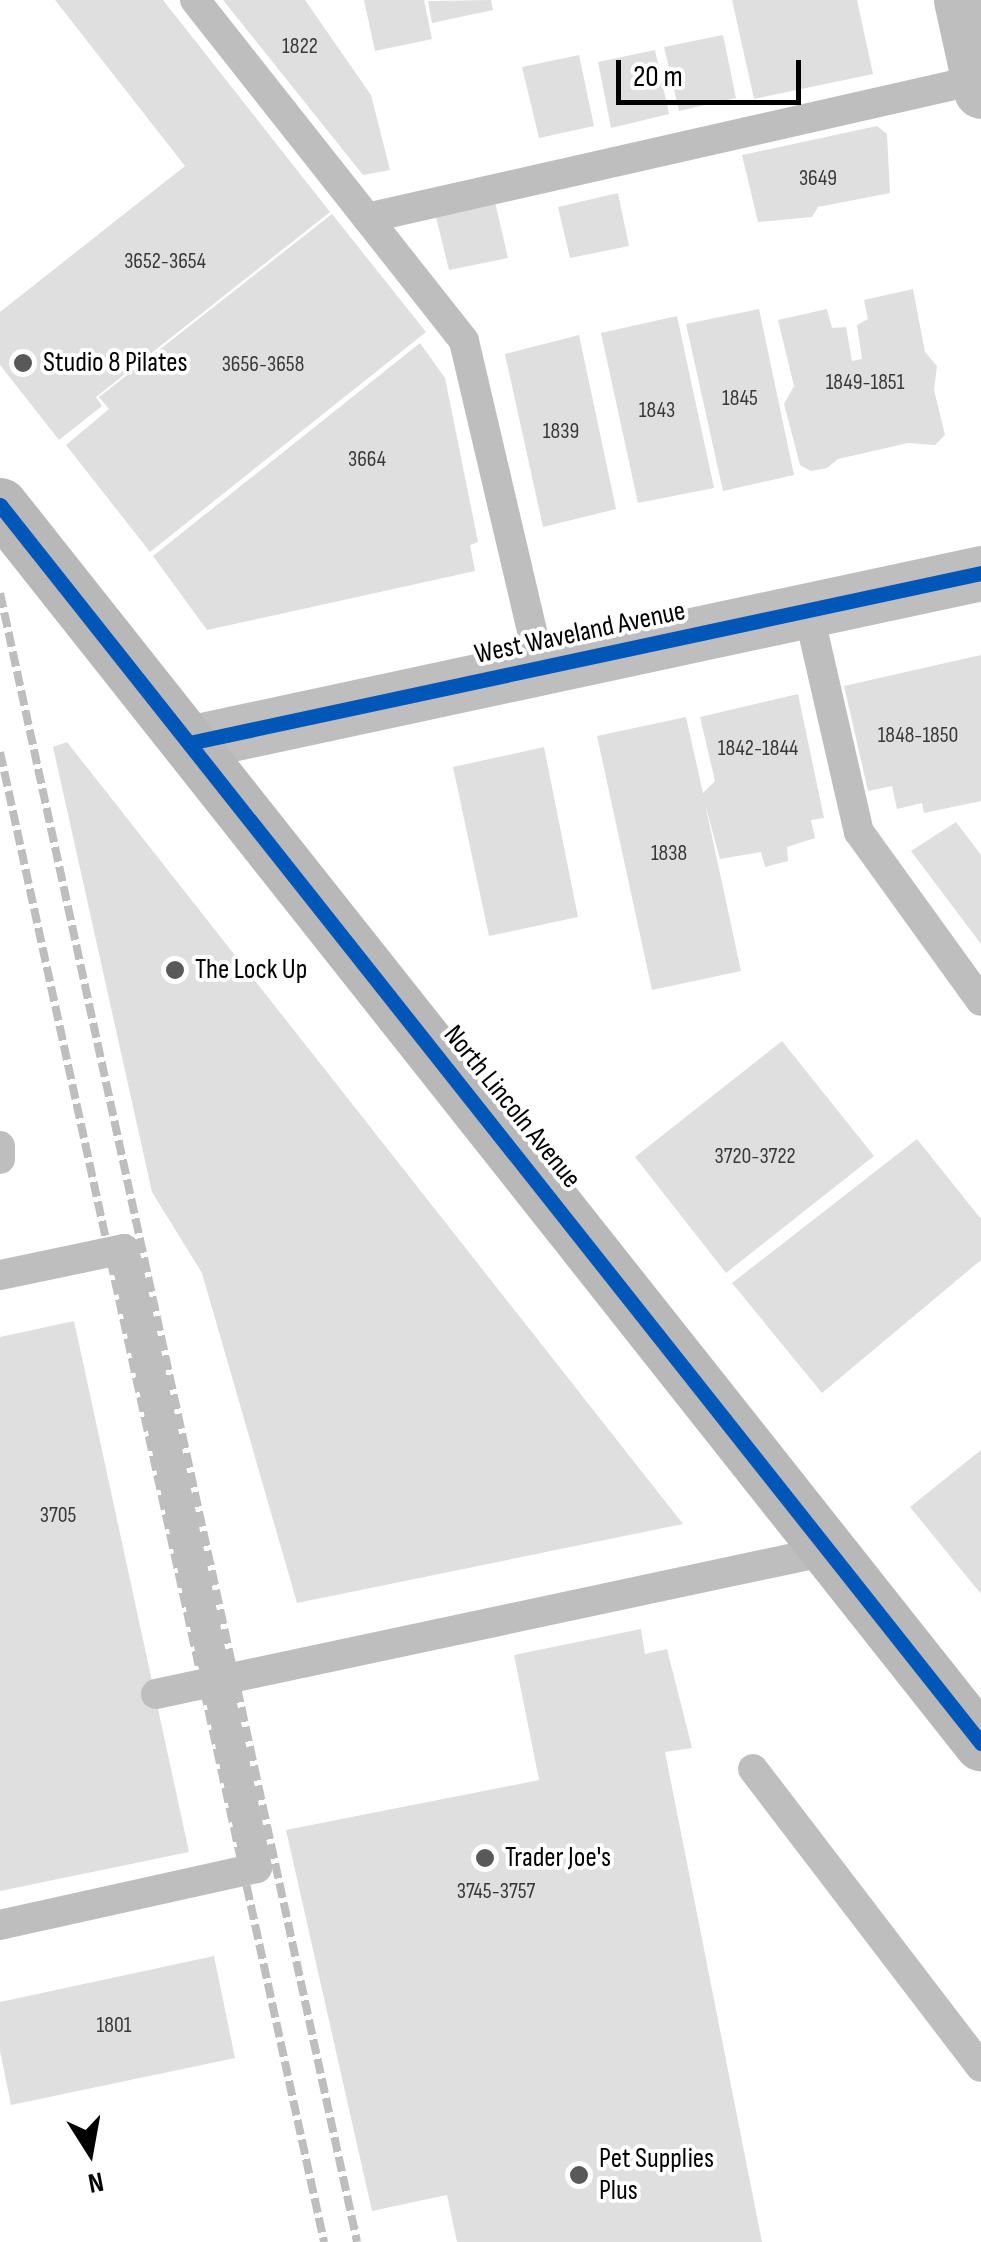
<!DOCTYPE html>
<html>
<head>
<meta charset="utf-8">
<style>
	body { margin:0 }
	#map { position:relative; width:981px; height:2242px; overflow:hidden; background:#fff; font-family:"Sofia Sans Condensed",sans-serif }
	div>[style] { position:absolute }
	.building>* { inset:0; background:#dfdfdf }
	.service>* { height:30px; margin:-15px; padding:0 15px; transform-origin:15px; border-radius:15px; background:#bebebe }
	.minor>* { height:55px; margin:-27.5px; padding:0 27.5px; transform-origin:27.5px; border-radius:27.5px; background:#bebebe }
	.secondary>* { height:55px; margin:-27.5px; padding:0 27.5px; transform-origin:27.5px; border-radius:27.5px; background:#b8b8b8 }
	.rail>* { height:8px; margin-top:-4px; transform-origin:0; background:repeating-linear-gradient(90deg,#bebebe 0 15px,transparent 0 20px) }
	.cycleway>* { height:15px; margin:-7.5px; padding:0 7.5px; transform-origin:7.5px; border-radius:7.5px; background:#0057b8 }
	.dots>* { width:28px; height:28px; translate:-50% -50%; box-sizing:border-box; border:5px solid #fff; border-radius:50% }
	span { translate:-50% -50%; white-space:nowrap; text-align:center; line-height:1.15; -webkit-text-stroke:8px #fff; paint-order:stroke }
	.number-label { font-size:22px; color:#383838 }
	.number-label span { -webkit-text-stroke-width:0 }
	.poi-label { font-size:28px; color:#000 }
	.left { translate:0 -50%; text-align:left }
	.street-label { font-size:28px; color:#000 }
	.north { position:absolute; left:40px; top:2102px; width:100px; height:100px; -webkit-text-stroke:8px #fff; paint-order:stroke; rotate:169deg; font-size:28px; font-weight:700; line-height:40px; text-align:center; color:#000 }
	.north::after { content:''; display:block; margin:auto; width:35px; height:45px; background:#000; clip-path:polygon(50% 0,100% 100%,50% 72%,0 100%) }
	.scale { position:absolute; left:616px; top:60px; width:185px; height:45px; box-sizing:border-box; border:5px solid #000; border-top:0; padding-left:12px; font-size:30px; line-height:35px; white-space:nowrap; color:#000; -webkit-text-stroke:8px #fff; paint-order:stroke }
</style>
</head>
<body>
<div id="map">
	<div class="building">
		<div style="clip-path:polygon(55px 0,163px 0,330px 212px,96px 397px,102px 406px,59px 440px,0 365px,0 312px,185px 166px)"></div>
		<div style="clip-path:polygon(223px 0,305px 0,371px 95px,390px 170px,363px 175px)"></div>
		<div style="clip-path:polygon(364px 0,424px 0,432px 39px,375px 51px)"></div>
		<div style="clip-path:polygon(491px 0,493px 10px,432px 23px,428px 1px)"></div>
		<div style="clip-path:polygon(732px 0,857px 0,873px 74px,754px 99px)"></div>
		<div style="clip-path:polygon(723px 35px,736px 98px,679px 111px,664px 47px)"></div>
		<div style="clip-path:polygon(655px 50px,669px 114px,611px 128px,598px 62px)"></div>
		<div style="clip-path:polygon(579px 55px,594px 126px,539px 138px,522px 67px)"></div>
		<div style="clip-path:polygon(877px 126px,887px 134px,890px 193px,818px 207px,812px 217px,758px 222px,742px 155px)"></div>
		<div style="clip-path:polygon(618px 193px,629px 246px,570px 258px,558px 207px)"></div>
		<div style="clip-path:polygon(495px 202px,508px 258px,449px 270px,436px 217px)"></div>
		<div style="clip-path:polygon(332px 214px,426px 332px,150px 552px,66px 445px,109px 409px,99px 397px)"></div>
		<div style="clip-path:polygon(913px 289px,925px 352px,937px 366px,934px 390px,945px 435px,935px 445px,908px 443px,838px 459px,827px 468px,811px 471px,800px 465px,784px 404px,794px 386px,778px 320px,827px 309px,832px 328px,846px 327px,852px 361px,862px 359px,857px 325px,868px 319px,864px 300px)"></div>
		<div style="clip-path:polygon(759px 309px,794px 475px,723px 491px,686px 324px)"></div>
		<div style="clip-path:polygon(677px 316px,714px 488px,638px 503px,601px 333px)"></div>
		<div style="clip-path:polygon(579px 335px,616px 509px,543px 527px,505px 354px)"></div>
		<div style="clip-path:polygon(420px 343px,445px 378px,478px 542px,470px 545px,475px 571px,207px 630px,153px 556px)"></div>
		<div style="clip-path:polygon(981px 655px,981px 801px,924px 813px,922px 803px,897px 809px,892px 786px,868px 791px,844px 686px)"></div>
		<div style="clip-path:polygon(798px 694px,824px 818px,811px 820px,815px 838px,787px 847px,788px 861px,765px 867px,761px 852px,720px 859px,705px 804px,741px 971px,652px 990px,597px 736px,686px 717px,703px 793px,715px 781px,700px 717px)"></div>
		<div style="clip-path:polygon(67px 742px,683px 1524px,297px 1603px,202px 1273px,152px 1192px,53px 747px)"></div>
		<div style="clip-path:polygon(544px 747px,578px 917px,489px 936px,453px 767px)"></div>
		<div style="clip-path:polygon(956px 822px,981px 855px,981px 944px,911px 851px)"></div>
		<div style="clip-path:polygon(782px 1041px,874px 1156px,726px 1273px,635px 1157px)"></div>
		<div style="clip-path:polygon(917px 1139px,981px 1219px,981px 1260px,822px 1393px,732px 1283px)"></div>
		<div style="clip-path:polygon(74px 1321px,189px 1852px,0 1891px,0 1337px)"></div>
		<div style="clip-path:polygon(981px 1450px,981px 1594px,910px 1507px)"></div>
		<div style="clip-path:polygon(641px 1629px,645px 1654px,667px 1649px,692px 1748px,665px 1752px,762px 2242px,457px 2242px,447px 2195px,372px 2211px,286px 1830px,539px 1780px,514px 1655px)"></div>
		<div style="clip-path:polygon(214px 1956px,235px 2058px,11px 2105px,0 2051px,0 2002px)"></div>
	</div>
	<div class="service">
		<div style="left:195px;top:0;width:434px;rotate:51.7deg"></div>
		<div style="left:464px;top:341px;width:334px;rotate:76.8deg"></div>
		<div style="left:367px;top:218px;width:630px;rotate:-12.76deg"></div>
		<div style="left:808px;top:610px;width:228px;rotate:77.1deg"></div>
		<div style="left:859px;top:832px;width:208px;rotate:54.2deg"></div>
		<div style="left:0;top:1146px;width:13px;rotate:90deg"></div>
		<div style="left:0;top:1275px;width:127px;rotate:-11.8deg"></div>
		<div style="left:124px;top:1249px;width:633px;rotate:77.87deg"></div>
		<div style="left:257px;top:1868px;width:263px;rotate:167.5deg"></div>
		<div style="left:156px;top:1694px;width:691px;rotate:-12.03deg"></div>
		<div style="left:753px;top:1769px;width:375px;rotate:52.6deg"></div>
	</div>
	<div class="minor">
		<div style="left:961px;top:0;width:93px;rotate:77.6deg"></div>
		<div style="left:189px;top:743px;width:810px;rotate:-12.11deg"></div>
	</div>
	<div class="secondary">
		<div style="left:0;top:505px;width:1580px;rotate:51.61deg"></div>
	</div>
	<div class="rail">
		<div style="left:0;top:593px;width:1687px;rotate:77.78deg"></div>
		<div style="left:0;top:752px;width:1525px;rotate:77.73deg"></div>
	</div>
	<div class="cycleway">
		<div style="left:0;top:505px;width:1580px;rotate:51.61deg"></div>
		<div style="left:189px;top:743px;width:810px;rotate:-12.11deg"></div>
	</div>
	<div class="dots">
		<div style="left:23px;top:363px;background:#595959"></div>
		<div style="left:175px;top:970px;background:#595959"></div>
		<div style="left:485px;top:1858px;background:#595959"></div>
		<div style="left:579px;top:2175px;background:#595959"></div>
	</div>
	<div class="number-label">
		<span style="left:300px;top:47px">1822</span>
		<span style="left:818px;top:179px">3649</span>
		<span style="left:165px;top:262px">3652-3654</span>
		<span style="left:263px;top:365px">3656-3658</span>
		<span style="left:865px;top:383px">1849-1851</span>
		<span style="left:740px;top:399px">1845</span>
		<span style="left:657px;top:411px">1843</span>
		<span style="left:561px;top:432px">1839</span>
		<span style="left:367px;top:460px">3664</span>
		<span style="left:918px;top:736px">1848-1850</span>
		<span style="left:758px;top:749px">1842-1844</span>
		<span style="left:669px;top:854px">1838</span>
		<span style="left:755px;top:1157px">3720-3722</span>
		<span style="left:58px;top:1516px">3705</span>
		<span style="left:496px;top:1892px">3745-3757</span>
		<span style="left:114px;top:2026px">1801</span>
	</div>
	<div class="poi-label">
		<span class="left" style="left:43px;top:363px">Studio 8 Pilates</span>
		<span class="left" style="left:195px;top:970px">The Lock Up</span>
		<span class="left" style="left:505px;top:1858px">Trader Joe's</span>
		<span class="left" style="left:599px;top:2175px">Pet Supplies<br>Plus</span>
	</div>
	<div class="street-label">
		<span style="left:580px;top:633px;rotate:-12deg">West Waveland Avenue</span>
		<span style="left:512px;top:1107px;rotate:51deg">North Lincoln Avenue</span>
	</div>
	<div class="north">N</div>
	<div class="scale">20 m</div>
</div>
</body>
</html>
